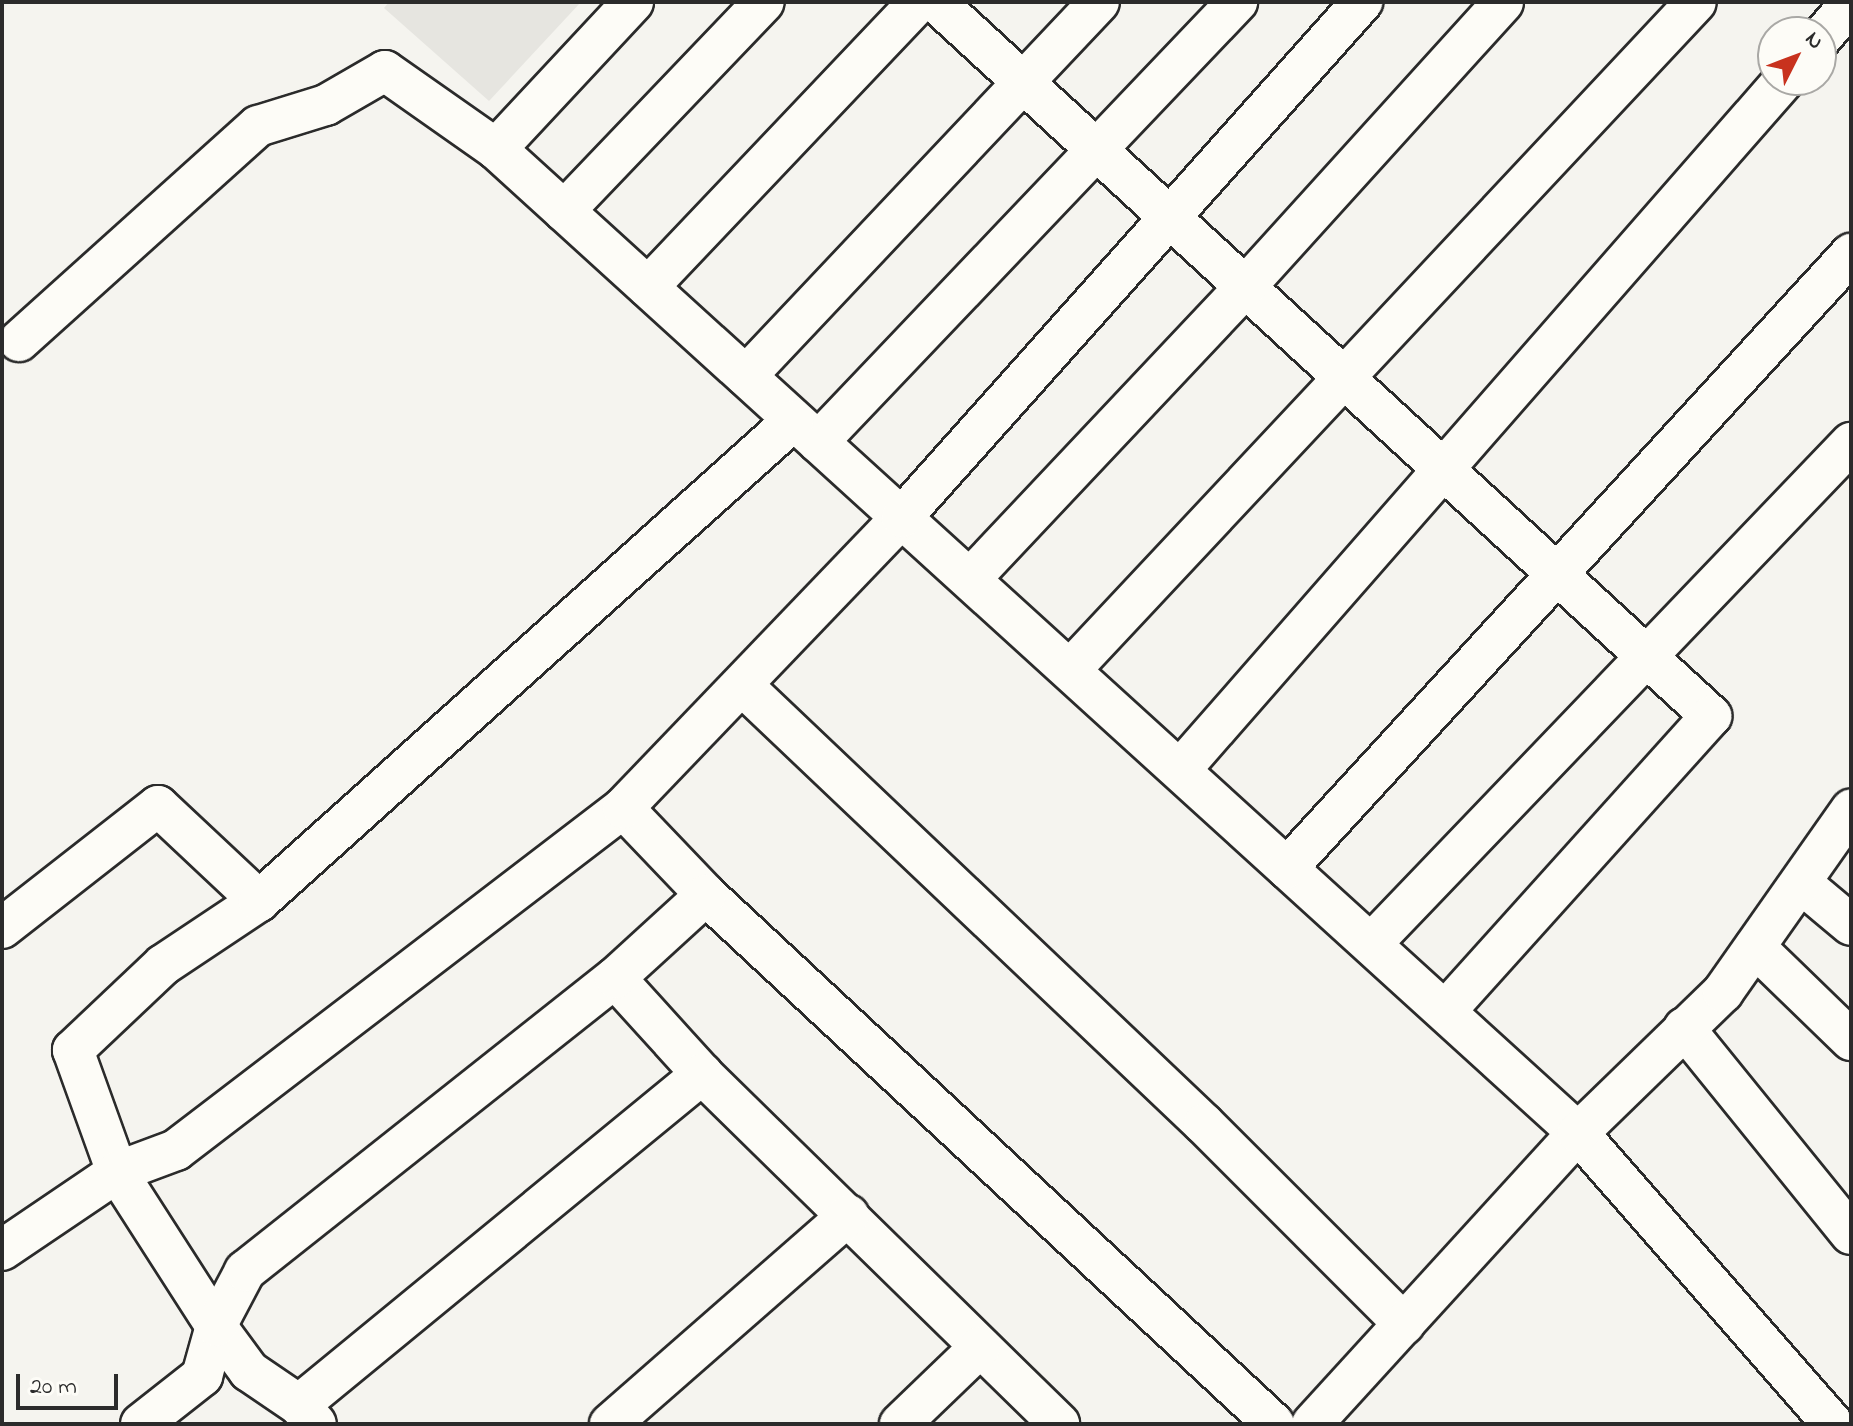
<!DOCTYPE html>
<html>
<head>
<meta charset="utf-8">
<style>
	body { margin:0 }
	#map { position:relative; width:1853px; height:1426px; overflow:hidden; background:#f5f4ef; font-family:"Indie Flower",sans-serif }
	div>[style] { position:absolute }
	.built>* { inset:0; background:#e6e5e0 }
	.roads { filter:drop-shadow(2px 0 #2b2b2b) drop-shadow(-2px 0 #2b2b2b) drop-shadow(0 2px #2b2b2b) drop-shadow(0 -2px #2b2b2b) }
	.minor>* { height:40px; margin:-20px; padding:0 20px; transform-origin:20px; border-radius:20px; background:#fdfcf7 }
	span { translate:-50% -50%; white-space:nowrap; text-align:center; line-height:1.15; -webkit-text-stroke:8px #fdfcf7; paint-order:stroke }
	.frame { position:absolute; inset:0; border:4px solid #2b2b2b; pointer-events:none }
	.north { position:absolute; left:1757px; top:16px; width:80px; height:80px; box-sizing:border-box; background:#fdfcf7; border:2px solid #a9a8a5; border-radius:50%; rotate:48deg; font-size:22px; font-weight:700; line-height:32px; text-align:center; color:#2b2b2b }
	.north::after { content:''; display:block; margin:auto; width:28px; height:36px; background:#c8321e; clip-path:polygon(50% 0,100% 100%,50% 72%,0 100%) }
	.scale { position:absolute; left:16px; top:1374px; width:102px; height:36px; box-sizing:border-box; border:4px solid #2b2b2b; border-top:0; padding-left:10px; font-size:24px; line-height:28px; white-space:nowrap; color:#2b2b2b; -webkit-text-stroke:6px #fdfcf7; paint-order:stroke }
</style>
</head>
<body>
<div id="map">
	<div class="built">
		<div style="clip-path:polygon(389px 2px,581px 2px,489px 101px,384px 8px)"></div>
	</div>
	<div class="roads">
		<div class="minor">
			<div style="left:936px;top:2px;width:1054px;rotate:42.65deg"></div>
			<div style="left:1711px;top:716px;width:397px;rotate:132deg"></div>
			<div style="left:1821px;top:38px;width:46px;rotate:-49.4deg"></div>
			<div style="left:496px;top:149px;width:201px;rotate:-47deg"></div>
			<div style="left:564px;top:211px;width:289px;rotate:-46.3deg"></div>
			<div style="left:648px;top:287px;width:393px;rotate:-46.5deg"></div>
			<div style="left:19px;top:341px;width:321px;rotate:-42deg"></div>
			<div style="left:258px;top:126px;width:71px;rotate:-17.2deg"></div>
			<div style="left:326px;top:105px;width:68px;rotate:-30deg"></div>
			<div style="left:385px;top:71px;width:136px;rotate:35.1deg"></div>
			<div style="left:496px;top:149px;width:1463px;rotate:42.28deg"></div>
			<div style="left:1578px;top:1133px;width:387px;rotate:48.8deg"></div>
			<div style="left:746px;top:376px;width:514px;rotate:-46.65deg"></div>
			<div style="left:818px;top:442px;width:608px;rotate:-46.4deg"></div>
			<div style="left:970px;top:579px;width:401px;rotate:-46.7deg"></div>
			<div style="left:1245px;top:287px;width:384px;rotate:-47.8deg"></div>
			<div style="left:1070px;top:670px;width:915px;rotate:-46.86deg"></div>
			<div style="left:744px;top:687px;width:634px;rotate:43.53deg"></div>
			<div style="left:1204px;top:1124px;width:283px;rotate:45deg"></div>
			<div style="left:1180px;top:770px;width:917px;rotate:-48.8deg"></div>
			<div style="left:623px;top:808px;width:120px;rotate:46.3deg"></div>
			<div style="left:706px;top:895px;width:776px;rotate:42.96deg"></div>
			<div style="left:1287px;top:868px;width:834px;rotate:-47.43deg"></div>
			<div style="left:1801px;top:883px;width:65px;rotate:40deg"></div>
			<div style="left:259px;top:901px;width:115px;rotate:146.3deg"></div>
			<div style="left:163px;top:965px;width:124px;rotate:136.6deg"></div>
			<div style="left:73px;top:1050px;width:130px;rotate:70.2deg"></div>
			<div style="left:117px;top:1172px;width:183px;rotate:57.3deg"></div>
			<div style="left:216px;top:1326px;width:56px;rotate:53.7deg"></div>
			<div style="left:249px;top:1371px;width:60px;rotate:34.2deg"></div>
			<div style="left:299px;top:1405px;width:25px;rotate:48deg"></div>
			<div style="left:2px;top:928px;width:198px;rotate:-38deg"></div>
			<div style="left:158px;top:806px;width:139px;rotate:43.2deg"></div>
			<div style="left:259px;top:901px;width:719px;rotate:-41.96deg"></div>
			<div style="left:1371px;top:944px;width:694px;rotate:-46.23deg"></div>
			<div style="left:1755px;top:947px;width:134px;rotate:44.1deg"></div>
			<div style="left:615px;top:978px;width:130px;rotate:47.8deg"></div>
			<div style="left:702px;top:1074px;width:500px;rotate:44.4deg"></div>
			<div style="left:1684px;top:1028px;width:265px;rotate:51deg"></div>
			<div style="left:2px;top:1250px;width:139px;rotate:-34.1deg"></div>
			<div style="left:117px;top:1172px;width:63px;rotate:-20.4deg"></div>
			<div style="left:176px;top:1150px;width:563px;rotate:-37.42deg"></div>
			<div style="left:623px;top:808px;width:403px;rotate:-46.2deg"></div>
			<div style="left:902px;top:517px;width:691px;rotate:-48.23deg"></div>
			<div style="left:299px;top:1405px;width:522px;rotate:-39.4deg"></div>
			<div style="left:141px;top:1424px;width:78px;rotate:-38.2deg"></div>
			<div style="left:202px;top:1376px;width:52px;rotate:-74.4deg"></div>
			<div style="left:216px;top:1326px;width:62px;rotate:-62.2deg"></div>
			<div style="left:245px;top:1271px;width:472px;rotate:-38.4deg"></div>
			<div style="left:615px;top:978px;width:123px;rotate:-42.4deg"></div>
			<div style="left:610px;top:1424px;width:317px;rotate:-41.2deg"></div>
			<div style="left:900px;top:1424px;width:111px;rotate:-43.9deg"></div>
			<div style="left:1312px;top:1424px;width:394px;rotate:-47.6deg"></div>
			<div style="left:1578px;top:1133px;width:202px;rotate:-44.2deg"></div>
			<div style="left:1723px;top:992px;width:223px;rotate:-54.9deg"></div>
		</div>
	</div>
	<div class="frame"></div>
	<div class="north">N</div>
	<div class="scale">20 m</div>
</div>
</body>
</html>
